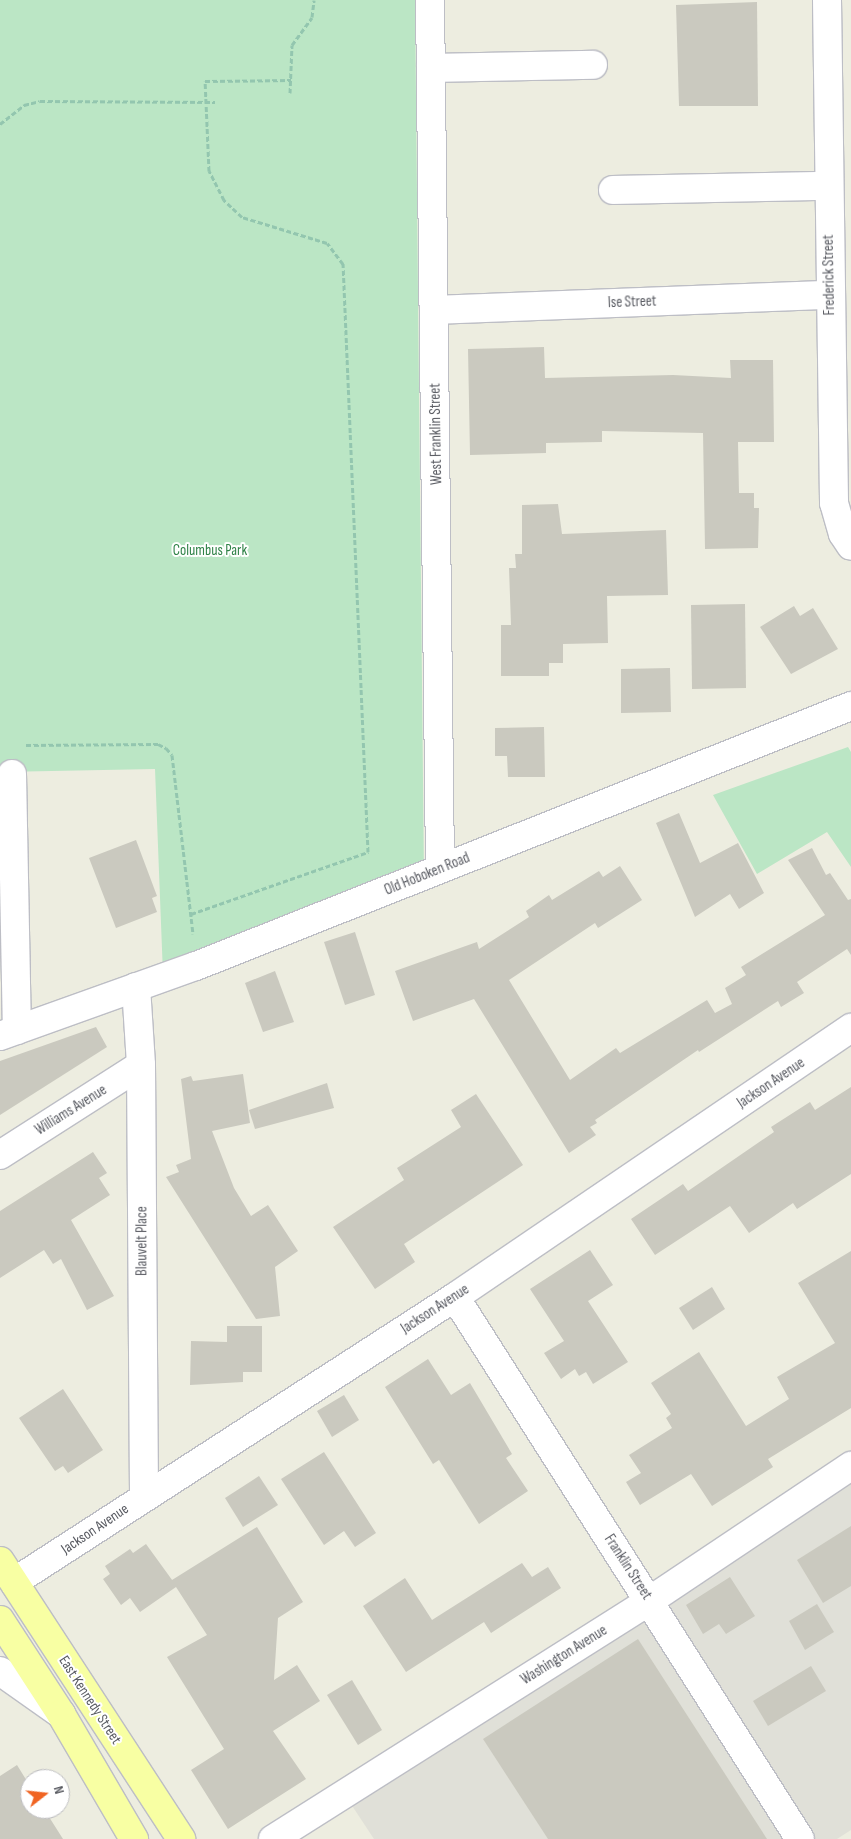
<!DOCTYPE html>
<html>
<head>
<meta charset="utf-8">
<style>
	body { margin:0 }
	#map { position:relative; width:851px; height:1839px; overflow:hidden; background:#edede0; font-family:"Sofia Sans Condensed",sans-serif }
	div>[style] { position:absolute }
	.industrial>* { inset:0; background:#e0e0d8 }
	.green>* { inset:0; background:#bbe6c5 }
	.building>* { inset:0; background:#cac9bf }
	.path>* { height:3px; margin-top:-1.5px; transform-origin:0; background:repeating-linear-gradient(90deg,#93c6af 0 5px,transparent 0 7.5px) }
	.roads { filter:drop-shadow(1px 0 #bdbec5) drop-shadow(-1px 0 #bdbec5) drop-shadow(0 1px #bdbec5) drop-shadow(0 -1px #bdbec5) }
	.minor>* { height:28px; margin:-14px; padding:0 14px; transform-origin:14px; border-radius:14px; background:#fff }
	.major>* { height:28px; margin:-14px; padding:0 14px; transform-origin:14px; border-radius:14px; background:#f8ffa3 }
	span { translate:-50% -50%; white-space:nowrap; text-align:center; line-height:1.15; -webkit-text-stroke:4px #fff; paint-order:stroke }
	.street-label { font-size:15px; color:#595b62 }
	.park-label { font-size:15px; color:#2f8247 }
	.north { position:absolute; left:20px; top:1769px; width:50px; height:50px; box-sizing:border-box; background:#fff; border:1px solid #bdbdc0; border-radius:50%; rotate:74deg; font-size:14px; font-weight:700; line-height:20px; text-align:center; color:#595b62 }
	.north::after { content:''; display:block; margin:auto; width:18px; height:22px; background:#f06422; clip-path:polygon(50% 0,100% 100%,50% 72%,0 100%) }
</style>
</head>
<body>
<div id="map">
	<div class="industrial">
		<div style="clip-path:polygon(851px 1463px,851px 1830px,837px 1839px,374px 1839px,343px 1792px)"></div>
	</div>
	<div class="green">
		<div style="clip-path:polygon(0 0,415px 0,424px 877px,163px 975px,155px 769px,0 772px)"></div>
		<div style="clip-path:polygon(848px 747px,851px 752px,851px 867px,827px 832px,757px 874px,713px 795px)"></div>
	</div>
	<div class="building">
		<div style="clip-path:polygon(757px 2px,758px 106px,679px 106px,676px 5px)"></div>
		<div style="clip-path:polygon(544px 347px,545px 378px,673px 375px,731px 378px,730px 360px,773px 360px,774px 442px,738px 442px,739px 493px,754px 493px,754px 508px,759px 508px,758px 548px,705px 549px,703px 433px,602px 431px,602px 442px,546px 443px,546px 453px,470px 455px,468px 349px)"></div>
		<div style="clip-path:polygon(558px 504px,562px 534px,666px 530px,668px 595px,607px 596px,608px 643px,563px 644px,563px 663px,549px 663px,549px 676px,501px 676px,501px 625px,511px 625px,509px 568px,516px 568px,515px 554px,522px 554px,522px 505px)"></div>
		<div style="clip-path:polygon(745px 604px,746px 688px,692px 689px,691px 605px)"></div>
		<div style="clip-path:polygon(794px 606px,800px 616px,813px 608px,838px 649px,791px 674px,760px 627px)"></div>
		<div style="clip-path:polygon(670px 668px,671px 712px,621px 713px,621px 669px)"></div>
		<div style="clip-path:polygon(544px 727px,545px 777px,508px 777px,507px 756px,495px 756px,495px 728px)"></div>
		<div style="clip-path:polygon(679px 813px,700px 863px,738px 843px,764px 893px,739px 909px,730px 894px,695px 917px,656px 823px)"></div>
		<div style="clip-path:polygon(136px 840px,157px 896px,152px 898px,157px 912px,116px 928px,89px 858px)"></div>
		<div style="clip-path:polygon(812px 848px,826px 875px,830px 873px,848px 900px,851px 899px,851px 955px,847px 949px,797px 982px,804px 993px,781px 1007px,778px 1001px,699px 1052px,698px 1050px,595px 1120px,597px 1123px,590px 1127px,596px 1135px,569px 1153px,474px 999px,413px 1021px,395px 971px,477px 942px,479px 949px,529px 917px,526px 911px,549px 895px,552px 900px,599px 871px,603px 877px,620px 866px,642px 900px,598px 928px,595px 923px,509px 980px,570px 1080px,616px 1048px,620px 1053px,707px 1000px,715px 1013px,732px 1004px,725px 988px,746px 975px,741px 967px,825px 915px,788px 860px)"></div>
		<div style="clip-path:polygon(355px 932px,375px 995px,345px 1005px,324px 942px)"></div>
		<div style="clip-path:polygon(275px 971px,294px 1022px,263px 1032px,245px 983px)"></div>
		<div style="clip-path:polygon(96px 1027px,107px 1047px,0 1115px,0 1061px)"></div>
		<div style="clip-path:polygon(243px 1074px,250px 1123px,212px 1131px,234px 1188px,251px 1216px,268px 1205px,298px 1251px,275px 1267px,280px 1316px,256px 1319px,166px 1177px,179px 1172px,176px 1165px,191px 1159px,181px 1079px,191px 1076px,193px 1081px)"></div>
		<div style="clip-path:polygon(327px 1083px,334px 1108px,255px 1129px,249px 1110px)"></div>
		<div style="clip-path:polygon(851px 1087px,851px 1174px,797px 1209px,793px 1203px,749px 1233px,730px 1206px,655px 1255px,631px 1219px,683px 1184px,688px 1191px,774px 1132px,771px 1127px,810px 1102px,815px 1110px)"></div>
		<div style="clip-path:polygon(476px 1094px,523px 1165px,404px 1244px,415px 1262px,375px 1289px,333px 1227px,404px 1180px,397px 1168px,461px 1127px,451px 1110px)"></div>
		<div style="clip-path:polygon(93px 1152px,107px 1173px,99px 1178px,110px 1195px,71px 1220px,114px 1296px,87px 1310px,61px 1259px,53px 1264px,44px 1250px,0 1278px,0 1211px)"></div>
		<div style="clip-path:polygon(590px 1250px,613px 1285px,588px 1301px,628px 1362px,593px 1384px,586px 1372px,579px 1376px,575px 1369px,561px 1379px,544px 1353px,564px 1341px,530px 1289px)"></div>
		<div style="clip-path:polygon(851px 1251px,851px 1408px,768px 1459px,773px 1467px,712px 1506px,691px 1474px,640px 1505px,626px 1482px,641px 1473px,629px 1455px,672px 1428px,666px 1418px,671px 1414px,651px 1383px,699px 1352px,746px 1426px,789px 1399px,777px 1377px,835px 1343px,798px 1283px)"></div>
		<div style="clip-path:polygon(712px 1287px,725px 1309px,693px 1330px,679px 1308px)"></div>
		<div style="clip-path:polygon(227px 1326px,262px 1326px,262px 1372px,243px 1372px,243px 1382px,190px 1385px,191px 1341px,227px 1342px)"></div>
		<div style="clip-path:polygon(428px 1359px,451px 1395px,470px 1383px,512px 1454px,506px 1458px,528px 1491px,479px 1524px,439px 1460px,433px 1464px,385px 1387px)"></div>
		<div style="clip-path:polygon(63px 1389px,103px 1450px,68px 1473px,63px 1466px,55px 1471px,19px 1418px)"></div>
		<div style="clip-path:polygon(344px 1395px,359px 1420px,332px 1437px,317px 1411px)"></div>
		<div style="clip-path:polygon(324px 1452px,376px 1533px,355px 1547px,344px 1531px,324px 1545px,281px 1479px)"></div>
		<div style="clip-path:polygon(259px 1476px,278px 1505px,243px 1527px,225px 1498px)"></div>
		<div style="clip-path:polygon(851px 1526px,851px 1586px,823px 1603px,797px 1560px)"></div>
		<div style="clip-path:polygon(257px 1527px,303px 1602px,278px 1618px,274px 1680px,297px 1665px,320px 1701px,273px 1731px,306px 1779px,228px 1829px,191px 1770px,224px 1749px,167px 1657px,207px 1635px,176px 1587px,140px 1612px,130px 1598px,121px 1605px,103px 1579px,110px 1574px,105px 1566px,130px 1549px,133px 1553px,146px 1544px,175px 1584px,172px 1580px)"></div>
		<div style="clip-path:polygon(522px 1563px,532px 1577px,548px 1567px,561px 1588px,491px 1633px,484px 1622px,406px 1672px,363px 1606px,405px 1578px,432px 1620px)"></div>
		<div style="clip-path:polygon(730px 1577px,755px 1616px,726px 1634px,719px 1624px,703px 1634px,686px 1605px)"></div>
		<div style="clip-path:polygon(817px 1604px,834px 1632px,805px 1650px,789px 1621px)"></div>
		<div style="clip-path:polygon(638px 1639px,767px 1839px,548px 1839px,483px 1739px)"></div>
		<div style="clip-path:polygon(811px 1666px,826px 1691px,768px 1726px,753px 1701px)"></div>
		<div style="clip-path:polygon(352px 1680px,382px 1730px,358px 1745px,327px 1695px)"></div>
		<div style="clip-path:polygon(17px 1765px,30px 1786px,30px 1809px,44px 1809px,63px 1839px,0 1839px,0 1776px)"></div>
	</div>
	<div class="path">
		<div style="left:290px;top:93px;width:48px;rotate:-87.6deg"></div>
		<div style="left:292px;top:45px;width:34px;rotate:-54deg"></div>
		<div style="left:312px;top:17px;width:17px;rotate:-83deg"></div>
		<div style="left:0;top:124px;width:31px;rotate:-38deg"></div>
		<div style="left:24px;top:105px;width:16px;rotate:-14deg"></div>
		<div style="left:40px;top:101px;width:175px;rotate:0.3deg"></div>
		<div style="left:26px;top:745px;width:132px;rotate:-0.4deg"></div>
		<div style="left:158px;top:744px;width:9px;rotate:27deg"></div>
		<div style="left:166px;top:748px;width:9px;rotate:49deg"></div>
		<div style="left:172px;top:755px;width:180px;rotate:83.3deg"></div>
		<div style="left:191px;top:914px;width:188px;rotate:-19.3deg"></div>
		<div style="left:368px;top:852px;width:589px;rotate:-92.43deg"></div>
		<div style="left:343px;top:264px;width:26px;rotate:-127deg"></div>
		<div style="left:327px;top:243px;width:89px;rotate:-163deg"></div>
		<div style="left:242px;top:217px;width:25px;rotate:-137deg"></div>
		<div style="left:224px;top:200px;width:33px;rotate:-117deg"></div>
		<div style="left:209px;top:171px;width:90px;rotate:-92.5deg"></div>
		<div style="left:205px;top:81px;width:86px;rotate:-0.7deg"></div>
	</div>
	<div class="roads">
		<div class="minor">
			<div style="left:430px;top:0;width:868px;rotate:89.34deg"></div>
			<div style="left:827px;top:0;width:503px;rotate:89.2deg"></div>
			<div style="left:834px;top:503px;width:32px;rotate:74deg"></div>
			<div style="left:843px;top:534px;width:14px;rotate:56deg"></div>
			<div style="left:431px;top:68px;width:162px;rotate:-1.1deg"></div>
			<div style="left:613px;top:190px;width:215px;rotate:-1.1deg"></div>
			<div style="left:434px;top:310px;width:395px;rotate:-2.2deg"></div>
			<div style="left:12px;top:774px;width:256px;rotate:88.9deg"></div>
			<div style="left:136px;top:987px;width:78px;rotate:86.3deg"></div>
			<div style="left:141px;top:1065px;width:431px;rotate:89.6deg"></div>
			<div style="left:0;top:1036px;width:208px;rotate:-19.7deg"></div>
			<div style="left:196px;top:966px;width:705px;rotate:-21.65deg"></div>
			<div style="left:0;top:1155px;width:167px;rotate:-32.6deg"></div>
			<div style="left:455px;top:1297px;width:642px;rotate:57.52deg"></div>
			<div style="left:14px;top:1582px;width:525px;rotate:-32.87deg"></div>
			<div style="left:455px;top:1297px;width:479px;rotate:-34.2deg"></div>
			<div style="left:0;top:1671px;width:75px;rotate:35.2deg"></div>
			<div style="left:273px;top:1839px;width:445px;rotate:-32.3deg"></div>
			<div style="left:649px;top:1601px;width:243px;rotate:-33.8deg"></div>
		</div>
		<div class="major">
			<div style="left:0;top:1561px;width:332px;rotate:56.9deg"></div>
			<div style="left:0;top:1620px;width:112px;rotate:57deg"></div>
			<div style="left:61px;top:1714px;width:145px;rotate:59.7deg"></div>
		</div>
	</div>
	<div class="street-label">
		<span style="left:829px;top:275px;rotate:-91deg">Frederick Street</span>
		<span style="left:632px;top:302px;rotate:-2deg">Ise Street</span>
		<span style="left:436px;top:434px;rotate:-91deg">West Franklin Street</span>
		<span style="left:427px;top:874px;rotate:-22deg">Old Hoboken Road</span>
		<span style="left:771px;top:1083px;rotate:-34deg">Jackson Avenue</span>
		<span style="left:71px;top:1110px;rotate:-32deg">Williams Avenue</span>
		<span style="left:142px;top:1241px;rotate:-90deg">Blauvelt Place</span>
		<span style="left:435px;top:1309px;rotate:-33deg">Jackson Avenue</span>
		<span style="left:95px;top:1529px;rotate:-34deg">Jackson Avenue</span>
		<span style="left:628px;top:1567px;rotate:57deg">Franklin Street</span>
		<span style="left:564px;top:1655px;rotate:-32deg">Washington Avenue</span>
		<span style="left:90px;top:1700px;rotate:57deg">East Kennedy Street</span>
	</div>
	<div class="park-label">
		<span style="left:210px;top:551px">Columbus Park</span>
	</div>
	<div class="north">N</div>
</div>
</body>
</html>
